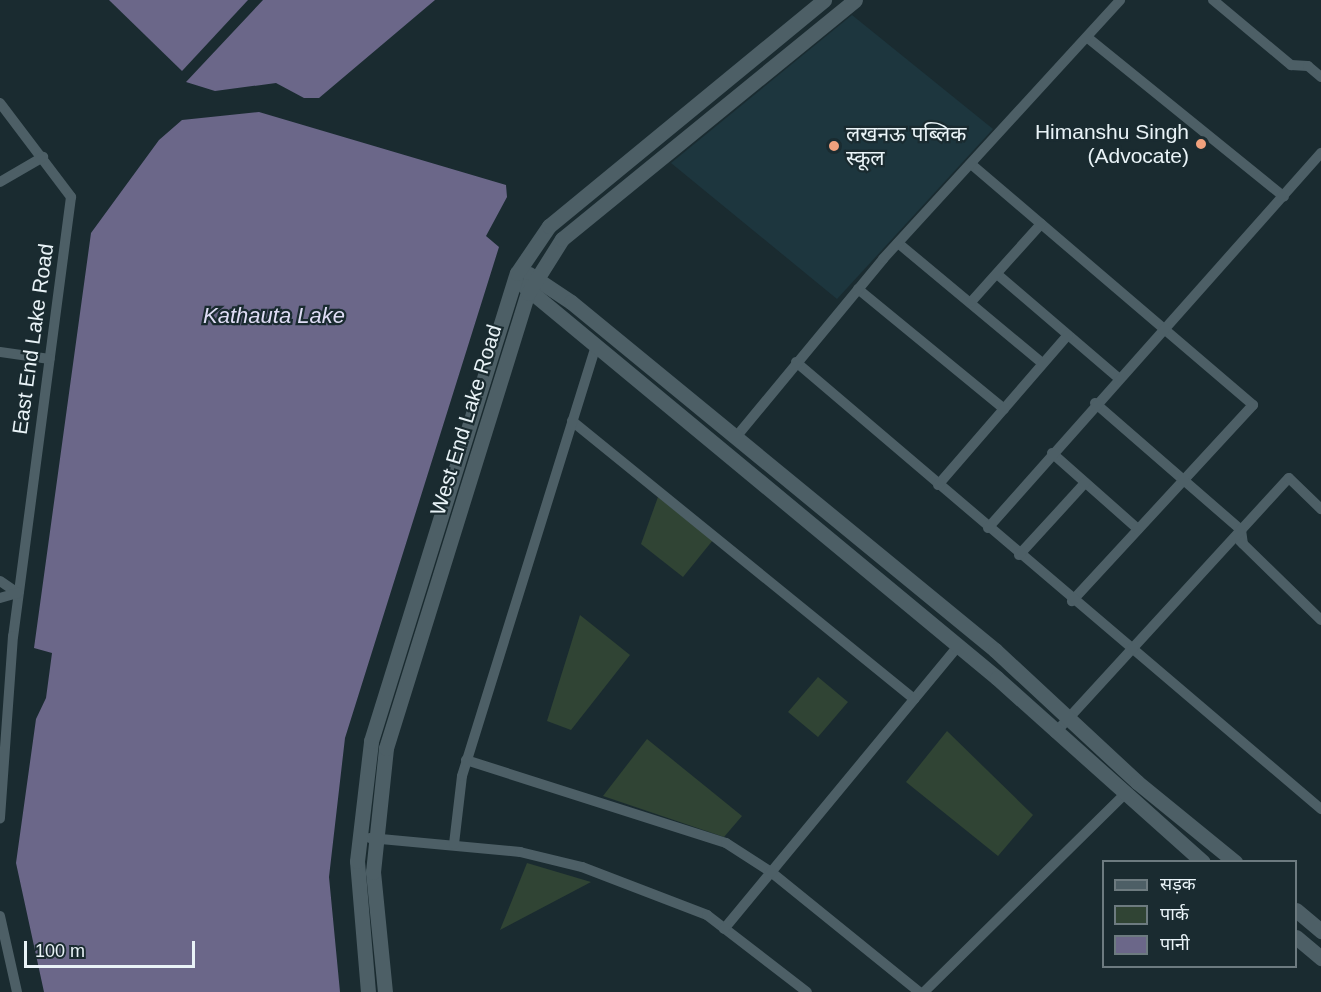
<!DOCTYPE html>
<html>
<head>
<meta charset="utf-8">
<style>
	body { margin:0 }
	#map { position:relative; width:1321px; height:992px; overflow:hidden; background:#1a2b30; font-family:Helvetica,"Noto Sans Devanagari",sans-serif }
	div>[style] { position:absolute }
	.built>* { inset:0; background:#1d363e }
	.green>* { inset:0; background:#304434 }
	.water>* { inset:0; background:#6b6789 }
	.street>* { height:10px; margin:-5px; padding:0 5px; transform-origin:5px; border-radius:5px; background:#4d5f66 }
	.secondary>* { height:15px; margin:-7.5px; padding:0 7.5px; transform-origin:7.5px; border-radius:7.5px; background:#4d5f66 }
	.dots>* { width:16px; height:16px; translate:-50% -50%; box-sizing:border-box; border:3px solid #1a2b30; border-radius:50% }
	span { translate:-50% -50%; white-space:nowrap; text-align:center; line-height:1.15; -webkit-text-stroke:4.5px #1a2b30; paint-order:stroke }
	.poi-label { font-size:21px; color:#e9f3f7 }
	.right { translate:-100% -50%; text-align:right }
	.left { translate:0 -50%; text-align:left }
	.street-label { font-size:21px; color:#e9f3f7 }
	.water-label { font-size:22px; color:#dfddf5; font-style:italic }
	.legend { position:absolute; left:1102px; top:860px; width:195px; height:108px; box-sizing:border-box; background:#1a2b30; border:2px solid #6d7b80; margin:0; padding:8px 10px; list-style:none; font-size:18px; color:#e9f3f7 }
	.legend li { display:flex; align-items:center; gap:12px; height:30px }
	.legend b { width:30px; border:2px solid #6d7b80 }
	.scale { position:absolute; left:24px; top:941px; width:171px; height:27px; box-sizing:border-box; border:3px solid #e9f3f7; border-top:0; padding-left:8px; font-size:18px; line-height:21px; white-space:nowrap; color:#e9f3f7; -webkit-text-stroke:4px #1a2b30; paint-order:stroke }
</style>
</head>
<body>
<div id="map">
	<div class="built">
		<div style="clip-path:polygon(852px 15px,993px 129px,837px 299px,671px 163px)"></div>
	</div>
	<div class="green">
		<div style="clip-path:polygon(658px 497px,713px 540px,683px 577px,641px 544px)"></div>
		<div style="clip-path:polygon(580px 615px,630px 655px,571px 730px,547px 721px)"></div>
		<div style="clip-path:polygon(818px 677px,848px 702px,818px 737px,788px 712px)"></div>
		<div style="clip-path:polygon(947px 731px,1033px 815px,998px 856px,906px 782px)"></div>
		<div style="clip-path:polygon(647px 739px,742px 816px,724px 837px,603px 796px)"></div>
		<div style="clip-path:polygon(527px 863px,591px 882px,500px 930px)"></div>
	</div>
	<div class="water">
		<div style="clip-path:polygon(109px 0,248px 0,182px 71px)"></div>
		<div style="clip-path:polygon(263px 0,435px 0,319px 98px,304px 98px,276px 83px,215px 91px,186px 82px)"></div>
		<div style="clip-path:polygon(259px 112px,506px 185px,507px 197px,486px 236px,499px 247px,345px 738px,329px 877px,340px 992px,44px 992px,16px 863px,36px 719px,46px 698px,52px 653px,34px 648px,91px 233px,159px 140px,182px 120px)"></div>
	</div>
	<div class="street">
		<div style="left:1213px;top:0;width:102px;rotate:39.8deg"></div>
		<div style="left:1291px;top:65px;width:17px;rotate:3deg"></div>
		<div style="left:1308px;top:66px;width:17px;rotate:40deg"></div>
		<div style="left:1088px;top:38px;width:252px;rotate:39deg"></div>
		<div style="left:0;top:103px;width:118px;rotate:52.9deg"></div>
		<div style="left:71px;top:197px;width:443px;rotate:97.5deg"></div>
		<div style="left:13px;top:636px;width:183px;rotate:94.1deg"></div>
		<div style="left:971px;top:164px;width:371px;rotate:40.5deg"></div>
		<div style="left:1253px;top:405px;width:267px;rotate:132.7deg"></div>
		<div style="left:0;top:182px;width:50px;rotate:-30.2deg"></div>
		<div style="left:898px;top:243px;width:187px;rotate:39.8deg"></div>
		<div style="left:997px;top:274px;width:158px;rotate:40.6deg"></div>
		<div style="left:858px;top:289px;width:189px;rotate:39.4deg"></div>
		<div style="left:971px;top:302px;width:105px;rotate:-48.1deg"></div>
		<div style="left:0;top:352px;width:50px;rotate:8deg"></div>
		<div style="left:796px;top:362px;width:690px;rotate:40.41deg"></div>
		<div style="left:1095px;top:403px;width:194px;rotate:41deg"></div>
		<div style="left:1241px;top:530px;width:14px;rotate:82deg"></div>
		<div style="left:572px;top:421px;width:441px;rotate:39.1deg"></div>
		<div style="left:736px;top:437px;width:231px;rotate:-50.4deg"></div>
		<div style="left:883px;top:259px;width:351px;rotate:-47.5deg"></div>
		<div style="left:1052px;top:453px;width:115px;rotate:41.5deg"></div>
		<div style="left:938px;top:485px;width:198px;rotate:-49.1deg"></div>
		<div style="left:988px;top:528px;width:502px;rotate:-48.39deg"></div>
		<div style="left:1240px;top:541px;width:113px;rotate:44.3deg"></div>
		<div style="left:1019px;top:555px;width:98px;rotate:-47.5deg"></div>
		<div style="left:0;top:581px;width:22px;rotate:34deg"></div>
		<div style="left:0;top:598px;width:19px;rotate:-16deg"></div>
		<div style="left:1055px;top:733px;width:346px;rotate:-47.5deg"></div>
		<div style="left:1289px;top:478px;width:45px;rotate:44.1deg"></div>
		<div style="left:466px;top:760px;width:273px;rotate:17.7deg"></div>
		<div style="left:726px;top:843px;width:54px;rotate:32.8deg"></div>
		<div style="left:771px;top:872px;width:191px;rotate:39deg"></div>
		<div style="left:370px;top:838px;width:151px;rotate:5.3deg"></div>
		<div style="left:520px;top:852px;width:64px;rotate:13.6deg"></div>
		<div style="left:582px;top:867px;width:134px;rotate:21deg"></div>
		<div style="left:707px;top:915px;width:126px;rotate:37.6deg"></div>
		<div style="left:454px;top:844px;width:68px;rotate:-83.3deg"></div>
		<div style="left:462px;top:776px;width:448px;rotate:-72.7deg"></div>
		<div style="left:0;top:916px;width:78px;rotate:77.4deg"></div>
		<div style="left:724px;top:929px;width:367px;rotate:-50.4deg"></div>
		<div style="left:924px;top:992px;width:281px;rotate:-44.6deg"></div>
	</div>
	<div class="secondary">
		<div style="left:529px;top:274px;width:50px;rotate:33.7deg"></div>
		<div style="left:571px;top:302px;width:549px;rotate:39.38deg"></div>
		<div style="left:995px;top:650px;width:194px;rotate:42.9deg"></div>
		<div style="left:1137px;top:782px;width:127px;rotate:39.2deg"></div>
		<div style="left:524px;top:286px;width:614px;rotate:39.65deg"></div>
		<div style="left:997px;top:678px;width:276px;rotate:41.8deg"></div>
		<div style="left:1296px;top:910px;width:33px;rotate:40deg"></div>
		<div style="left:1296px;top:937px;width:33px;rotate:40deg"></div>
		<div style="left:368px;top:992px;width:131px;rotate:-94.8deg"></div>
		<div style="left:357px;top:861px;width:121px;rotate:-83.3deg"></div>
		<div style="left:371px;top:741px;width:490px;rotate:-72.7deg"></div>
		<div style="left:517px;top:273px;width:57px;rotate:-55.8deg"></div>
		<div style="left:549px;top:226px;width:356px;rotate:-39.4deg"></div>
		<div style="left:385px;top:992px;width:121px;rotate:-95.7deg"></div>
		<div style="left:373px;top:872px;width:125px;rotate:-84deg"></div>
		<div style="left:386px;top:748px;width:477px;rotate:-72.7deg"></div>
		<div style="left:528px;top:293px;width:64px;rotate:-57.8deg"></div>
		<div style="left:562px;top:239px;width:378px;rotate:-39.2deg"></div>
	</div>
	<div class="dots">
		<div style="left:1201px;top:144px;background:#f1a17d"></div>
		<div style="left:834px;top:146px;background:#f1a17d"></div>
	</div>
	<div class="poi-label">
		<span class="right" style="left:1189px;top:144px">Himanshu Singh<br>(Advocate)</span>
		<span class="left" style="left:846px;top:146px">लखनऊ पब्लिक<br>स्कूल</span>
	</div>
	<div class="street-label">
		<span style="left:33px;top:339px;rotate:-82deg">East End Lake Road</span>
		<span style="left:466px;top:420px;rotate:-73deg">West End Lake Road</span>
	</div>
	<div class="water-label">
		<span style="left:274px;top:316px">Kathauta Lake</span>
	</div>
	<ul class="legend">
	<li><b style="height:8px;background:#4d5f66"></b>सड़क</li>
	<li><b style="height:16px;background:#304434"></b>पार्क</li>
	<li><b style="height:16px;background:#6b6789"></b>पानी</li>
	</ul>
	<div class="scale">100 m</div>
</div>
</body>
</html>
